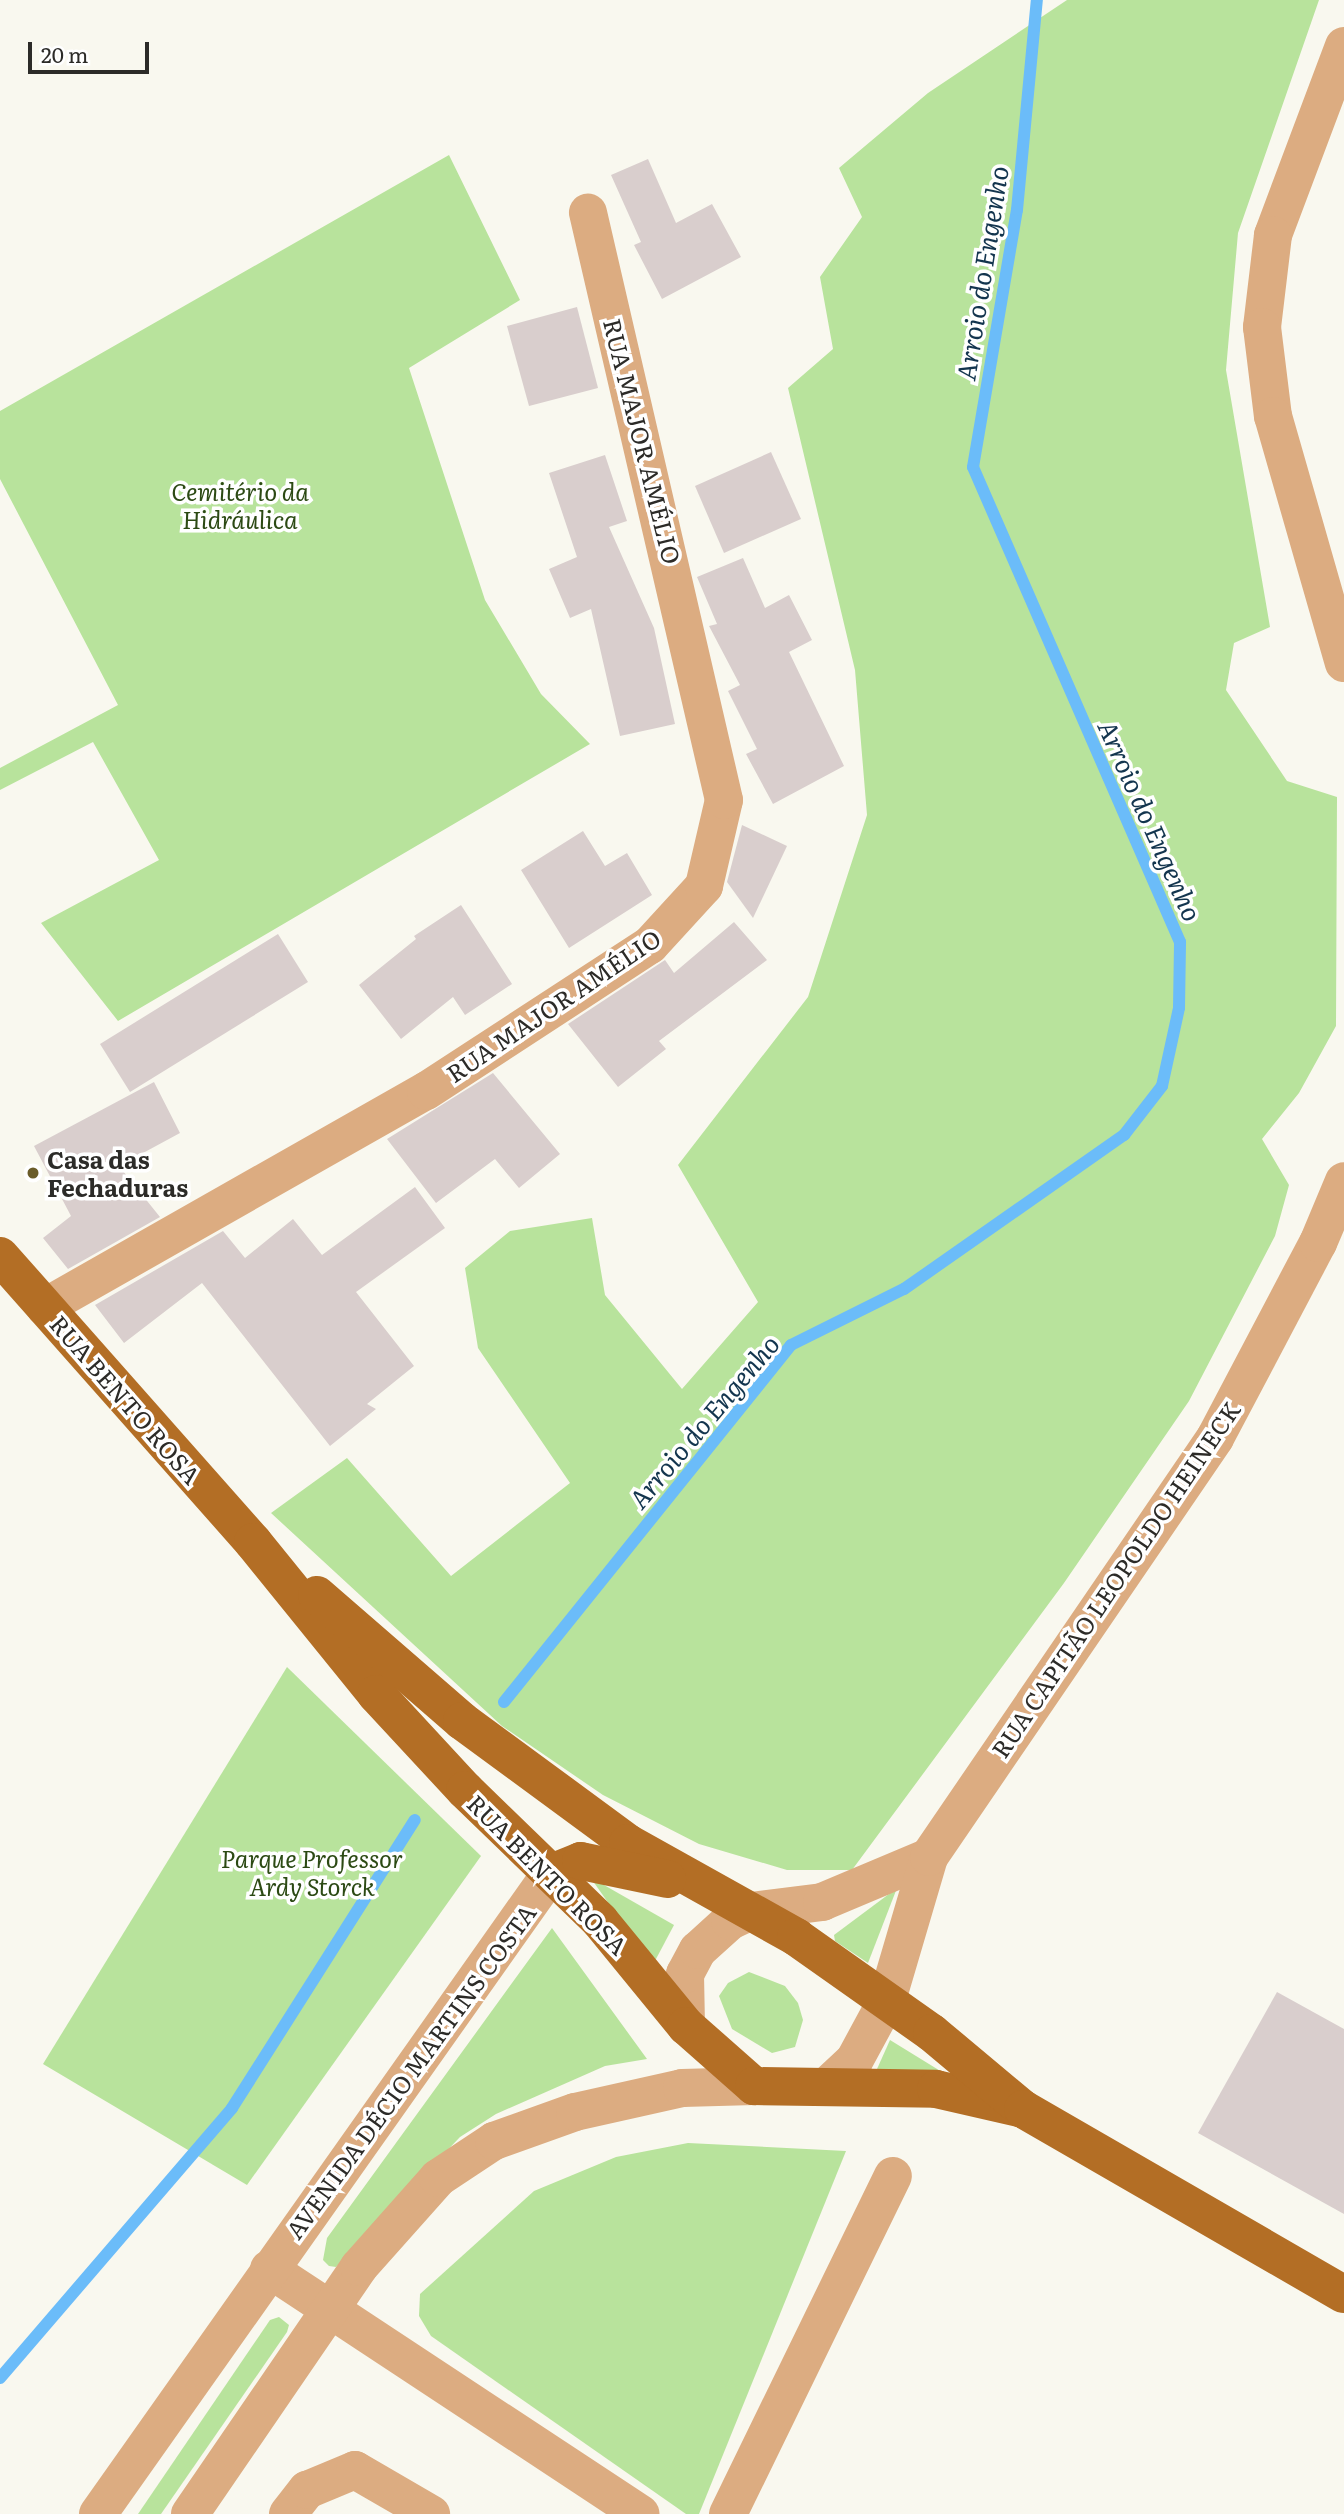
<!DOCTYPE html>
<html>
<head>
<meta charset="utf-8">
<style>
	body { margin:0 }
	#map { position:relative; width:1344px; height:2514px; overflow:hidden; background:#f9f8ef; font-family:Literata,serif }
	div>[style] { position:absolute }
	.green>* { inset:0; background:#b8e39c }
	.stream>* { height:12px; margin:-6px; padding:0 6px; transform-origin:6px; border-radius:6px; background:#6bbcf9 }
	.building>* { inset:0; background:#d9cecd }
	.minor>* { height:38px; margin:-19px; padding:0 19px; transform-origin:19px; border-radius:19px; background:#dcac81 }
	.major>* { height:38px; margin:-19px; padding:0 19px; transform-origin:19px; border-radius:19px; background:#b36e25 }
	.dots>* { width:19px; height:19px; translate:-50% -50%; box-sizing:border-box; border:4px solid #fff; border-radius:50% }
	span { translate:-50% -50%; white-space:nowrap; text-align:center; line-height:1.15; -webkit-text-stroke:7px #fff; paint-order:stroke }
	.street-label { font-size:24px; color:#2c2b28 }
	.park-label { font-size:24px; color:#2c4a14; font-style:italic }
	.poi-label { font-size:24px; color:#2c2b28; font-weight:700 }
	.left { translate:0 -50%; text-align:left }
	.water-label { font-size:26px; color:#13354e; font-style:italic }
	.scale { position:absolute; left:28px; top:42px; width:121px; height:32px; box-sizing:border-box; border:4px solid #2c2b28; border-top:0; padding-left:9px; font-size:21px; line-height:24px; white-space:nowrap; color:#2c2b28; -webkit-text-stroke:5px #fff; paint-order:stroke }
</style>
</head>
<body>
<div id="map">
	<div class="green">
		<div style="clip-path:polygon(1067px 0,1319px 0,1238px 233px,1226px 370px,1270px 627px,1234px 643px,1226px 690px,1287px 781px,1337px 797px,1336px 1026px,1299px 1093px,1262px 1139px,1289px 1185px,1275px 1236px,1189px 1401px,1064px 1583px,852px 1870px,787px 1870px,699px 1844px,603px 1795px,502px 1726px,271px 1513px,347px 1458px,451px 1576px,570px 1483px,478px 1348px,465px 1268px,510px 1231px,592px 1218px,605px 1295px,682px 1389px,758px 1302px,678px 1165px,808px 997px,867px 815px,855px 670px,788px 388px,833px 349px,820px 277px,862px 217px,839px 168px,928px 93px)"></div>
		<div style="clip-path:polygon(449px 155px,520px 300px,409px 368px,485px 600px,541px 694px,590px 744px,118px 1021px,41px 923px,159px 860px,93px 742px,0 790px,0 768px,118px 705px,0 479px,0 411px)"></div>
		<div style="clip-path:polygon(287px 1667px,481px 1856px,247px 2185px,43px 2064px)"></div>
		<div style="clip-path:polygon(590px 1877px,674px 1925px,656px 1959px,648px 1959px)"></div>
		<div style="clip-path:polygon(897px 1888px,868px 1963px,835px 1941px,834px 1935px)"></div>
		<div style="clip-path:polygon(552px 1928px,647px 2059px,605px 2066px,496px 2114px,460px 2137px,336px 2267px,329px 2266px,323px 2260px,327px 2238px)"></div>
		<div style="clip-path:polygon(749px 1972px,785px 1986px,798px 2003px,803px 2020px,795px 2047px,772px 2053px,732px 2029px,719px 1996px,728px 1983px)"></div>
		<div style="clip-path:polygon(890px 2040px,955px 2080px,877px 2069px)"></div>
		<div style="clip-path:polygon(688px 2143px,846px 2151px,699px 2514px,686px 2514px,431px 2336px,419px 2316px,420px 2294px,534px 2191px,616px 2157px)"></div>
		<div style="clip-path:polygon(279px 2317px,289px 2325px,287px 2332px,161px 2514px,138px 2514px,270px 2320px)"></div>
	</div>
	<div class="stream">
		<div style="left:504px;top:1702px;width:458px;rotate:-51.2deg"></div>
		<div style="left:791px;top:1345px;width:126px;rotate:-26.4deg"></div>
		<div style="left:904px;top:1289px;width:269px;rotate:-35deg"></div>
		<div style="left:1124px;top:1135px;width:62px;rotate:-52.2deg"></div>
		<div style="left:1162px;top:1086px;width:80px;rotate:-77.7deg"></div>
		<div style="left:1179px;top:1008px;width:66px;rotate:-89.1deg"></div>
		<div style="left:1180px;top:942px;width:518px;rotate:-113.55deg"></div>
		<div style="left:973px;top:467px;width:261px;rotate:-80.3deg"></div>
		<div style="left:1017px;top:210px;width:211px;rotate:-84.6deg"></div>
		<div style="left:0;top:2378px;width:356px;rotate:-49.3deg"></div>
		<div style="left:232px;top:2108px;width:341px;rotate:-57.6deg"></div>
	</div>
	<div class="building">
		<div style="clip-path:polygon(648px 159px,676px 223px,712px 204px,741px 257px,662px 299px,634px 245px,641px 242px,611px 175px)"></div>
		<div style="clip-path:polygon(577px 307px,598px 388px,529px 406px,507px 326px)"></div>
		<div style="clip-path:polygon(771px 452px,801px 519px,724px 553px,695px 486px)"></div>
		<div style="clip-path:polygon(605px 455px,627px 521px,609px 527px,654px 628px,675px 724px,620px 736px,591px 609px,570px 618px,549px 569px,577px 557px,549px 473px)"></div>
		<div style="clip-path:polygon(743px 558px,765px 608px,789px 595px,812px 640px,789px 652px,844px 766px,773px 804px,746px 754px,757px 749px,728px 691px,740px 685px,709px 626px,717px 624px,697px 577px)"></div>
		<div style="clip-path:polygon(742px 825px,787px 846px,753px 918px,727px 882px)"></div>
		<div style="clip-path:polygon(583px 831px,605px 866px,627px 853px,652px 895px,569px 948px,521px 870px)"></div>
		<div style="clip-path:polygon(461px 905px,512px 984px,465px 1015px,453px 997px,401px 1039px,359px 985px,416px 939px,414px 936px)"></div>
		<div style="clip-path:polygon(734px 922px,767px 960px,659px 1041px,666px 1049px,618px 1087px,568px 1024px,665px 960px,674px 973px)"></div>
		<div style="clip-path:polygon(278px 934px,308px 982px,130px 1092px,100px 1044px)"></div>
		<div style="clip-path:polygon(493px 1073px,560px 1154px,519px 1188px,495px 1159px,436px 1203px,387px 1139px)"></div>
		<div style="clip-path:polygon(154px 1082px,180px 1133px,119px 1166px,160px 1217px,68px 1269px,43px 1238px,71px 1216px,34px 1146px)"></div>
		<div style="clip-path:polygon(415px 1187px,445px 1228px,356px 1292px,414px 1366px,367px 1404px,376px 1409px,330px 1446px,202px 1283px,124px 1343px,95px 1305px,223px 1231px,245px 1258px,293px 1219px,322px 1255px)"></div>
		<div style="clip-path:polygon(1277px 1992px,1344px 2029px,1344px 2214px,1198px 2133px)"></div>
	</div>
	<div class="minor">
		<div style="left:1344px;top:46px;width:202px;rotate:110.6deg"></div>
		<div style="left:1273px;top:235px;width:93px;rotate:96.8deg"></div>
		<div style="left:1262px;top:327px;width:90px;rotate:83deg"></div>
		<div style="left:1273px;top:416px;width:257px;rotate:74deg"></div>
		<div style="left:45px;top:1307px;width:438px;rotate:-29.6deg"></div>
		<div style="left:426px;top:1091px;width:267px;rotate:-33.1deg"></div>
		<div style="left:650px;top:945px;width:80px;rotate:-47.5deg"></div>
		<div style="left:704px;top:886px;width:88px;rotate:-76.9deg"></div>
		<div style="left:724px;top:800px;width:603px;rotate:-103.04deg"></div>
		<div style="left:686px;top:2026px;width:52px;rotate:-91.1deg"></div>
		<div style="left:685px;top:1974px;width:27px;rotate:-62deg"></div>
		<div style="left:698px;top:1950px;width:43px;rotate:-42.2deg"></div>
		<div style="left:730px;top:1921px;width:23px;rotate:-25deg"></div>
		<div style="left:751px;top:1911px;width:72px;rotate:-7.2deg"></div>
		<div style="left:822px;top:1902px;width:116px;rotate:-22.8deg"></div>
		<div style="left:827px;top:2086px;width:37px;rotate:-43deg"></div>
		<div style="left:854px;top:2061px;width:69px;rotate:-61.6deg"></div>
		<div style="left:887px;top:2000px;width:149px;rotate:-73.6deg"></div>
		<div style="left:929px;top:1857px;width:507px;rotate:-55.68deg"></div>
		<div style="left:1215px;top:1438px;width:221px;rotate:-62.2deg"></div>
		<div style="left:1318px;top:1243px;width:67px;rotate:-67.2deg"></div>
		<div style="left:269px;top:2269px;width:445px;rotate:33.4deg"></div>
		<div style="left:98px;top:2514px;width:785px;rotate:-54.75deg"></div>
		<div style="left:190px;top:2514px;width:299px;rotate:-55.6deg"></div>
		<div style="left:359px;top:2267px;width:119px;rotate:-48.4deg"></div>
		<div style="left:438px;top:2178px;width:67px;rotate:-33.5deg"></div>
		<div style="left:494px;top:2141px;width:86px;rotate:-19.7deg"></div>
		<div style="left:575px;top:2112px;width:110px;rotate:-12.6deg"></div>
		<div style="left:682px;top:2088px;width:72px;rotate:-1.6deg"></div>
		<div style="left:288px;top:2514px;width:31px;rotate:-52deg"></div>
		<div style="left:307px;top:2490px;width:52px;rotate:-22.6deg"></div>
		<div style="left:355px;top:2470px;width:88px;rotate:30.1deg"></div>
		<div style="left:728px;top:2514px;width:376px;rotate:-64deg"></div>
	</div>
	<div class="major">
		<div style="left:0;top:1256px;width:382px;rotate:48.5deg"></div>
		<div style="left:253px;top:1542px;width:196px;rotate:51deg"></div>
		<div style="left:376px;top:1694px;width:131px;rotate:47.2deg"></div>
		<div style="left:465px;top:1790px;width:188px;rotate:44.1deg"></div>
		<div style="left:600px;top:1921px;width:136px;rotate:50.7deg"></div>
		<div style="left:686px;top:2026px;width:91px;rotate:41.4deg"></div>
		<div style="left:754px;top:2086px;width:182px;rotate:0.9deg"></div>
		<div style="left:936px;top:2089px;width:89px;rotate:12.9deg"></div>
		<div style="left:317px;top:1595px;width:192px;rotate:41deg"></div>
		<div style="left:462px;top:1721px;width:206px;rotate:36.3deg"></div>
		<div style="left:628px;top:1843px;width:193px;rotate:29.2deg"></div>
		<div style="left:796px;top:1937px;width:166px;rotate:35.2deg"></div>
		<div style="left:932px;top:2033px;width:119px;rotate:39.9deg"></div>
		<div style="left:1023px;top:2109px;width:370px;rotate:30deg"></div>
		<div style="left:551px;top:1873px;width:32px;rotate:-22deg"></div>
		<div style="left:581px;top:1861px;width:88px;rotate:11.8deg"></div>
	</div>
	<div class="dots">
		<div style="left:33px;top:1173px;background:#6a5c29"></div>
	</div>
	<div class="street-label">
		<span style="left:643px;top:441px;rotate:76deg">RUA MAJOR AMÉLIO</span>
		<span style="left:553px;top:1005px;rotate:-34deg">RUA MAJOR AMÉLIO</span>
		<span style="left:126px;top:1399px;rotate:49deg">RUA BENTO ROSA</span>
		<span style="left:1115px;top:1579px;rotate:-56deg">RUA CAPITÃO LEOPOLDO HEINECK</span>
		<span style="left:548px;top:1874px;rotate:45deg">RUA BENTO ROSA</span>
		<span style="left:410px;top:2071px;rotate:-54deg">AVENIDA DÉCIO MARTINS COSTA</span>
	</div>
	<div class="park-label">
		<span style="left:240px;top:505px">Cemitério da<br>Hidráulica</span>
		<span style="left:312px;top:1872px">Parque Professor<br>Ardy Storck</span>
	</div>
	<div class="poi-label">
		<span class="left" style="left:47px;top:1173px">Casa das<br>Fechaduras</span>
	</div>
	<div class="water-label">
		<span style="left:981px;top:273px;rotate:-81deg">Arroio do Engenho</span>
		<span style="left:1151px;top:820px;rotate:66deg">Arroio do Engenho</span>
		<span style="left:703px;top:1421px;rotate:-50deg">Arroio do Engenho</span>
	</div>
	<div class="scale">20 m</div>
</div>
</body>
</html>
